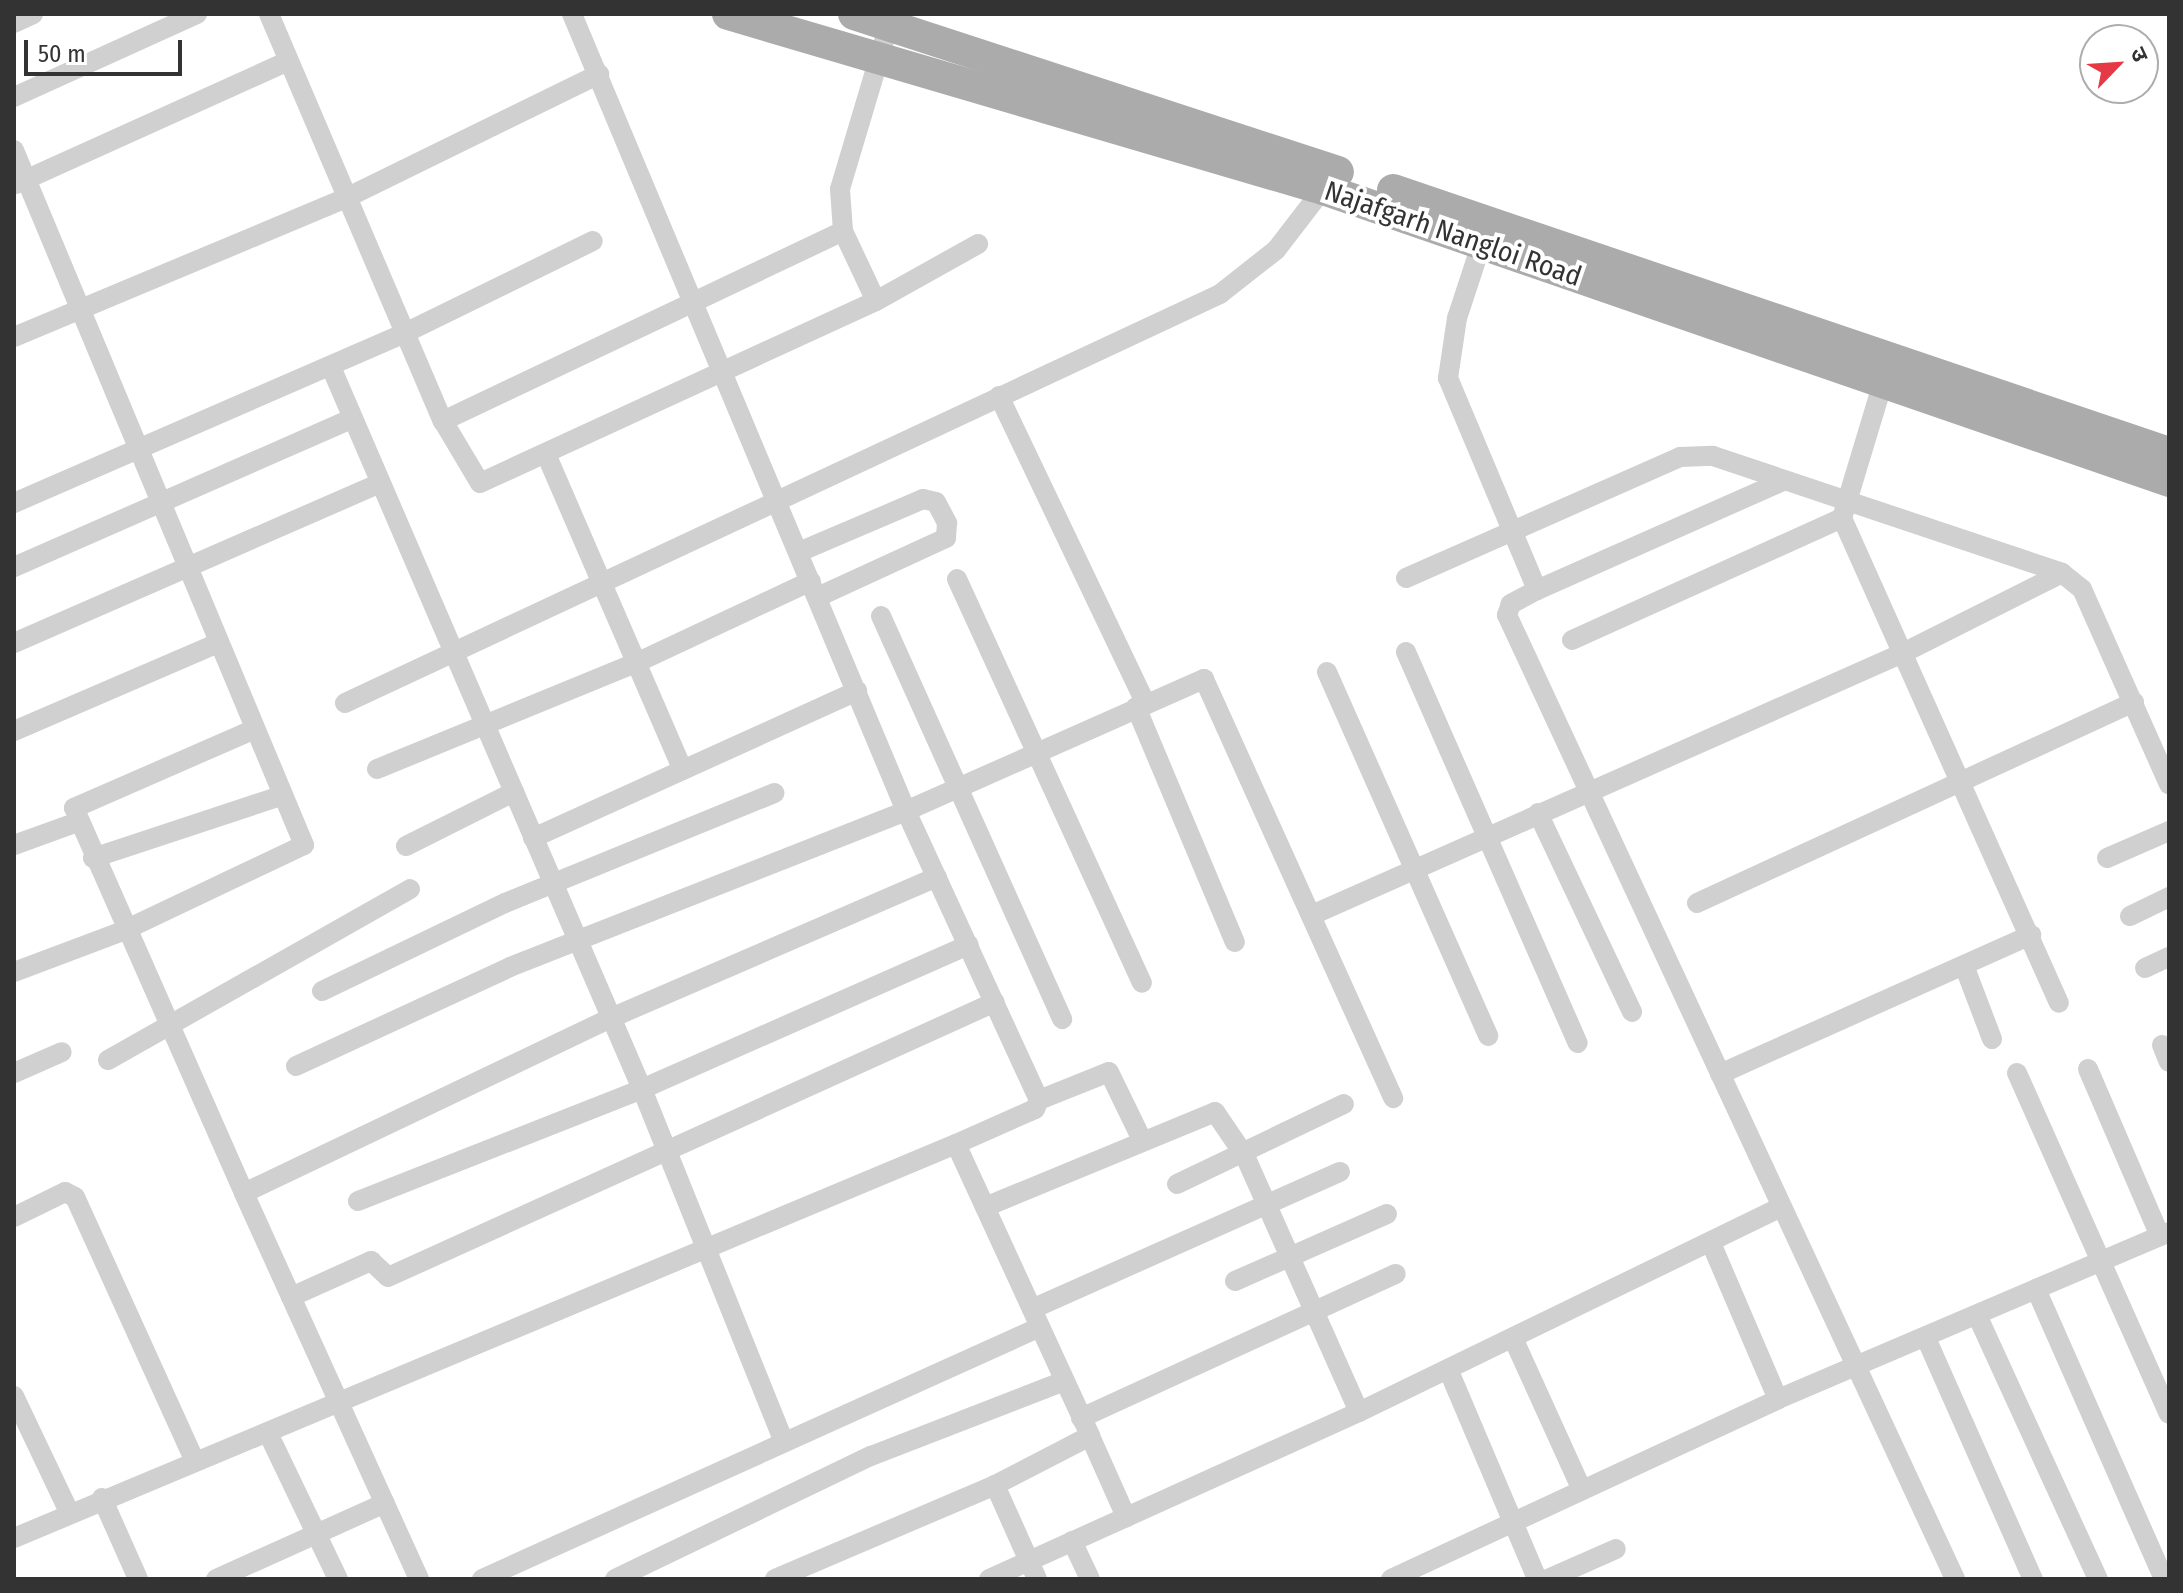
<!DOCTYPE html>
<html>
<head>
<meta charset="utf-8">
<style>
	body { margin:0 }
	#map { position:relative; width:2183px; height:1593px; overflow:hidden; background:#fff; font-family:"Fira Sans Condensed","Noto Sans Devanagari",sans-serif }
	div>[style] { position:absolute }
	.minor>* { height:20px; margin:-10px; padding:0 10px; transform-origin:10px; border-radius:10px; background:#d0d0d0 }
	.primary>* { height:32px; margin:-16px; padding:0 16px; transform-origin:16px; border-radius:16px; background:#ababab }
	span { translate:-50% -50%; white-space:nowrap; text-align:center; line-height:1.15; -webkit-text-stroke:8px #fff; paint-order:stroke }
	.street-label { font-size:28px; color:#333 }
	.frame { position:absolute; inset:0; border:16px solid #333; pointer-events:none }
	.north { position:absolute; left:2079px; top:24px; width:80px; height:80px; box-sizing:border-box; background:#fff; border:2px solid #adadad; border-radius:50%; rotate:65deg; font-size:22px; font-weight:700; line-height:32px; text-align:center; color:#333 }
	.north::after { content:''; display:block; margin:auto; width:28px; height:36px; background:#e63946; clip-path:polygon(50% 0,100% 100%,50% 72%,0 100%) }
	.scale { position:absolute; left:24px; top:40px; width:158px; height:36px; box-sizing:border-box; border:4px solid #333; border-top:0; padding-left:10px; font-size:24px; line-height:28px; white-space:nowrap; color:#333; -webkit-text-stroke:6px #fff; paint-order:stroke }
</style>
</head>
<body>
<div id="map">
	<div class="minor">
		<div style="left:269px;top:14px;width:443px;rotate:66.9deg"></div>
		<div style="left:443px;top:421px;width:72px;rotate:59.2deg"></div>
		<div style="left:480px;top:483px;width:436px;rotate:-24.7deg"></div>
		<div style="left:876px;top:301px;width:117px;rotate:-29.2deg"></div>
		<div style="left:572px;top:14px;width:864px;rotate:67.26deg"></div>
		<div style="left:906px;top:811px;width:326px;rotate:-23.9deg"></div>
		<div style="left:1204px;top:679px;width:460px;rotate:65.7deg"></div>
		<div style="left:14px;top:23px;width:21px;rotate:-25deg"></div>
		<div style="left:14px;top:97px;width:201px;rotate:-24.4deg"></div>
		<div style="left:14px;top:150px;width:753px;rotate:67.35deg"></div>
		<div style="left:304px;top:845px;width:200px;rotate:154.6deg"></div>
		<div style="left:123px;top:931px;width:116px;rotate:159.4deg"></div>
		<div style="left:16px;top:184px;width:299px;rotate:-24.3deg"></div>
		<div style="left:843px;top:231px;width:77px;rotate:64.8deg"></div>
		<div style="left:1485px;top:233px;width:89px;rotate:108.2deg"></div>
		<div style="left:1457px;top:318px;width:61px;rotate:98.5deg"></div>
		<div style="left:1448px;top:378px;width:230px;rotate:67.2deg"></div>
		<div style="left:1537px;top:590px;width:30px;rotate:152deg"></div>
		<div style="left:1511px;top:604px;width:12px;rotate:110deg"></div>
		<div style="left:1507px;top:615px;width:1063px;rotate:65.07deg"></div>
		<div style="left:14px;top:337px;width:360px;rotate:-22.7deg"></div>
		<div style="left:346px;top:198px;width:282px;rotate:-26.1deg"></div>
		<div style="left:331px;top:367px;width:786px;rotate:66.7deg"></div>
		<div style="left:642px;top:1089px;width:381px;rotate:68.1deg"></div>
		<div style="left:1884px;top:379px;width:145px;rotate:106.8deg"></div>
		<div style="left:1842px;top:518px;width:531px;rotate:65.9deg"></div>
		<div style="left:999px;top:396px;width:339px;rotate:64.5deg"></div>
		<div style="left:443px;top:421px;width:443px;rotate:-25.4deg"></div>
		<div style="left:843px;top:231px;width:42px;rotate:-94.1deg"></div>
		<div style="left:840px;top:189px;width:171px;rotate:-73.4deg"></div>
		<div style="left:546px;top:454px;width:344px;rotate:66.6deg"></div>
		<div style="left:14px;top:503px;width:426px;rotate:-23.5deg"></div>
		<div style="left:405px;top:333px;width:209px;rotate:-26.1deg"></div>
		<div style="left:799px;top:552px;width:135px;rotate:-23.1deg"></div>
		<div style="left:923px;top:499px;width:13px;rotate:13deg"></div>
		<div style="left:936px;top:502px;width:24px;rotate:62deg"></div>
		<div style="left:947px;top:523px;width:15px;rotate:94deg"></div>
		<div style="left:946px;top:538px;width:141px;rotate:155.3deg"></div>
		<div style="left:14px;top:567px;width:370px;rotate:-23.7deg"></div>
		<div style="left:1406px;top:578px;width:300px;rotate:-23.8deg"></div>
		<div style="left:1680px;top:457px;width:33px;rotate:-2deg"></div>
		<div style="left:1713px;top:456px;width:368px;rotate:18.5deg"></div>
		<div style="left:2062px;top:573px;width:26px;rotate:39deg"></div>
		<div style="left:2082px;top:589px;width:214px;rotate:66deg"></div>
		<div style="left:957px;top:579px;width:444px;rotate:65.4deg"></div>
		<div style="left:1537px;top:590px;width:271px;rotate:-23.9deg"></div>
		<div style="left:881px;top:616px;width:442px;rotate:65.8deg"></div>
		<div style="left:1572px;top:640px;width:296px;rotate:-24.3deg"></div>
		<div style="left:14px;top:643px;width:400px;rotate:-23.6deg"></div>
		<div style="left:1406px;top:652px;width:427px;rotate:66.3deg"></div>
		<div style="left:1327px;top:672px;width:398px;rotate:66.1deg"></div>
		<div style="left:345px;top:703px;width:966px;rotate:-25.05deg"></div>
		<div style="left:1220px;top:294px;width:71px;rotate:-38.2deg"></div>
		<div style="left:1276px;top:250px;width:77px;rotate:-52.4deg"></div>
		<div style="left:1136px;top:707px;width:255px;rotate:67.2deg"></div>
		<div style="left:14px;top:731px;width:222px;rotate:-23.3deg"></div>
		<div style="left:377px;top:769px;width:280px;rotate:-22.3deg"></div>
		<div style="left:636px;top:663px;width:193px;rotate:-25.1deg"></div>
		<div style="left:1538px;top:813px;width:220px;rotate:64.7deg"></div>
		<div style="left:533px;top:838px;width:356px;rotate:-24.4deg"></div>
		<div style="left:14px;top:845px;width:68px;rotate:-19.8deg"></div>
		<div style="left:406px;top:846px;width:121px;rotate:-26.6deg"></div>
		<div style="left:93px;top:858px;width:200px;rotate:-18.3deg"></div>
		<div style="left:2107px;top:858px;width:68px;rotate:-23.5deg"></div>
		<div style="left:1697px;top:903px;width:481px;rotate:-24.7deg"></div>
		<div style="left:1312px;top:915px;width:646px;rotate:-23.91deg"></div>
		<div style="left:1903px;top:653px;width:178px;rotate:-26.7deg"></div>
		<div style="left:2130px;top:916px;width:43px;rotate:-26deg"></div>
		<div style="left:1965px;top:968px;width:76px;rotate:69.2deg"></div>
		<div style="left:2145px;top:968px;width:26px;rotate:-25deg"></div>
		<div style="left:322px;top:991px;width:203px;rotate:-25.7deg"></div>
		<div style="left:505px;top:903px;width:291px;rotate:-22.2deg"></div>
		<div style="left:2162px;top:1045px;width:18px;rotate:68deg"></div>
		<div style="left:108px;top:1060px;width:347px;rotate:-29.5deg"></div>
		<div style="left:296px;top:1066px;width:236px;rotate:-24.8deg"></div>
		<div style="left:510px;top:967px;width:426px;rotate:-21.5deg"></div>
		<div style="left:906px;top:811px;width:318px;rotate:65.3deg"></div>
		<div style="left:1039px;top:1100px;width:10px;rotate:114deg"></div>
		<div style="left:1035px;top:1109px;width:86px;rotate:156.1deg"></div>
		<div style="left:956px;top:1144px;width:321px;rotate:65.3deg"></div>
		<div style="left:1090px;top:1436px;width:107px;rotate:152.7deg"></div>
		<div style="left:995px;top:1485px;width:103px;rotate:65.9deg"></div>
		<div style="left:2088px;top:1069px;width:182px;rotate:66.7deg"></div>
		<div style="left:14px;top:1073px;width:52px;rotate:-23.6deg"></div>
		<div style="left:2017px;top:1073px;width:373px;rotate:66deg"></div>
		<div style="left:1720px;top:1074px;width:341px;rotate:-24.1deg"></div>
		<div style="left:1039px;top:1100px;width:75px;rotate:-21.8deg"></div>
		<div style="left:1109px;top:1072px;width:73px;rotate:64.1deg"></div>
		<div style="left:1177px;top:1184px;width:185px;rotate:-25.6deg"></div>
		<div style="left:244px;top:1193px;width:421px;rotate:-113.8deg"></div>
		<div style="left:74px;top:808px;width:197px;rotate:-23.6deg"></div>
		<div style="left:358px;top:1201px;width:305px;rotate:-21.5deg"></div>
		<div style="left:642px;top:1089px;width:357px;rotate:-23.8deg"></div>
		<div style="left:985px;top:1207px;width:249px;rotate:-22.4deg"></div>
		<div style="left:1215px;top:1112px;width:53px;rotate:55.7deg"></div>
		<div style="left:1245px;top:1156px;width:280px;rotate:66deg"></div>
		<div style="left:1359px;top:1412px;width:406px;rotate:155.7deg"></div>
		<div style="left:14px;top:1217px;width:57px;rotate:-26.1deg"></div>
		<div style="left:65px;top:1192px;width:11px;rotate:27deg"></div>
		<div style="left:75px;top:1197px;width:290px;rotate:65.6deg"></div>
		<div style="left:1711px;top:1243px;width:170px;rotate:66.8deg"></div>
		<div style="left:1235px;top:1281px;width:166px;rotate:-23.8deg"></div>
		<div style="left:2036px;top:1289px;width:317px;rotate:66.2deg"></div>
		<div style="left:291px;top:1297px;width:88px;rotate:-24.2deg"></div>
		<div style="left:371px;top:1261px;width:23px;rotate:43deg"></div>
		<div style="left:388px;top:1277px;width:666px;rotate:-24.37deg"></div>
		<div style="left:1032px;top:1309px;width:337px;rotate:-24deg"></div>
		<div style="left:1977px;top:1315px;width:290px;rotate:65.4deg"></div>
		<div style="left:1513px;top:1338px;width:167px;rotate:65.6deg"></div>
		<div style="left:1926px;top:1338px;width:264px;rotate:66.1deg"></div>
		<div style="left:1448px;top:1369px;width:228px;rotate:67deg"></div>
		<div style="left:14px;top:1396px;width:128px;rotate:64.6deg"></div>
		<div style="left:1359px;top:1412px;width:468px;rotate:-25.9deg"></div>
		<div style="left:1081px;top:1418px;width:346px;rotate:-24.6deg"></div>
		<div style="left:268px;top:1433px;width:162px;rotate:64.4deg"></div>
		<div style="left:1090px;top:1436px;width:89px;rotate:66deg"></div>
		<div style="left:102px;top:1498px;width:89px;rotate:66deg"></div>
		<div style="left:14px;top:1538px;width:1021px;rotate:-22.7deg"></div>
		<div style="left:1072px;top:1541px;width:42px;rotate:64.7deg"></div>
		<div style="left:216px;top:1579px;width:185px;rotate:-24.2deg"></div>
		<div style="left:419px;top:1579px;width:424px;rotate:-114.4deg"></div>
		<div style="left:244px;top:1193px;width:407px;rotate:-25.5deg"></div>
		<div style="left:611px;top:1018px;width:355px;rotate:-23.4deg"></div>
		<div style="left:482px;top:1579px;width:612px;rotate:-24.3deg"></div>
		<div style="left:615px;top:1579px;width:284px;rotate:-25.7deg"></div>
		<div style="left:871px;top:1456px;width:207px;rotate:-21.2deg"></div>
		<div style="left:775px;top:1579px;width:239px;rotate:-23.1deg"></div>
		<div style="left:1391px;top:1579px;width:427px;rotate:-24.9deg"></div>
		<div style="left:1778px;top:1399px;width:425px;rotate:-23.1deg"></div>
		<div style="left:1548px;top:1579px;width:74px;rotate:-23.8deg"></div>
	</div>
	<div class="primary">
		<div style="left:728px;top:14px;width:620px;rotate:16.39deg"></div>
		<div style="left:1323px;top:189px;width:895px;rotate:19.04deg"></div>
		<div style="left:854px;top:14px;width:509px;rotate:18.08deg"></div>
		<div style="left:1393px;top:190px;width:819px;rotate:18.72deg"></div>
	</div>
	<div class="street-label">
		<span style="left:1453px;top:234px;rotate:19deg">Najafgarh Nangloi Road</span>
	</div>
	<div class="frame"></div>
	<div class="north">उ</div>
	<div class="scale">50 m</div>
</div>
</body>
</html>
